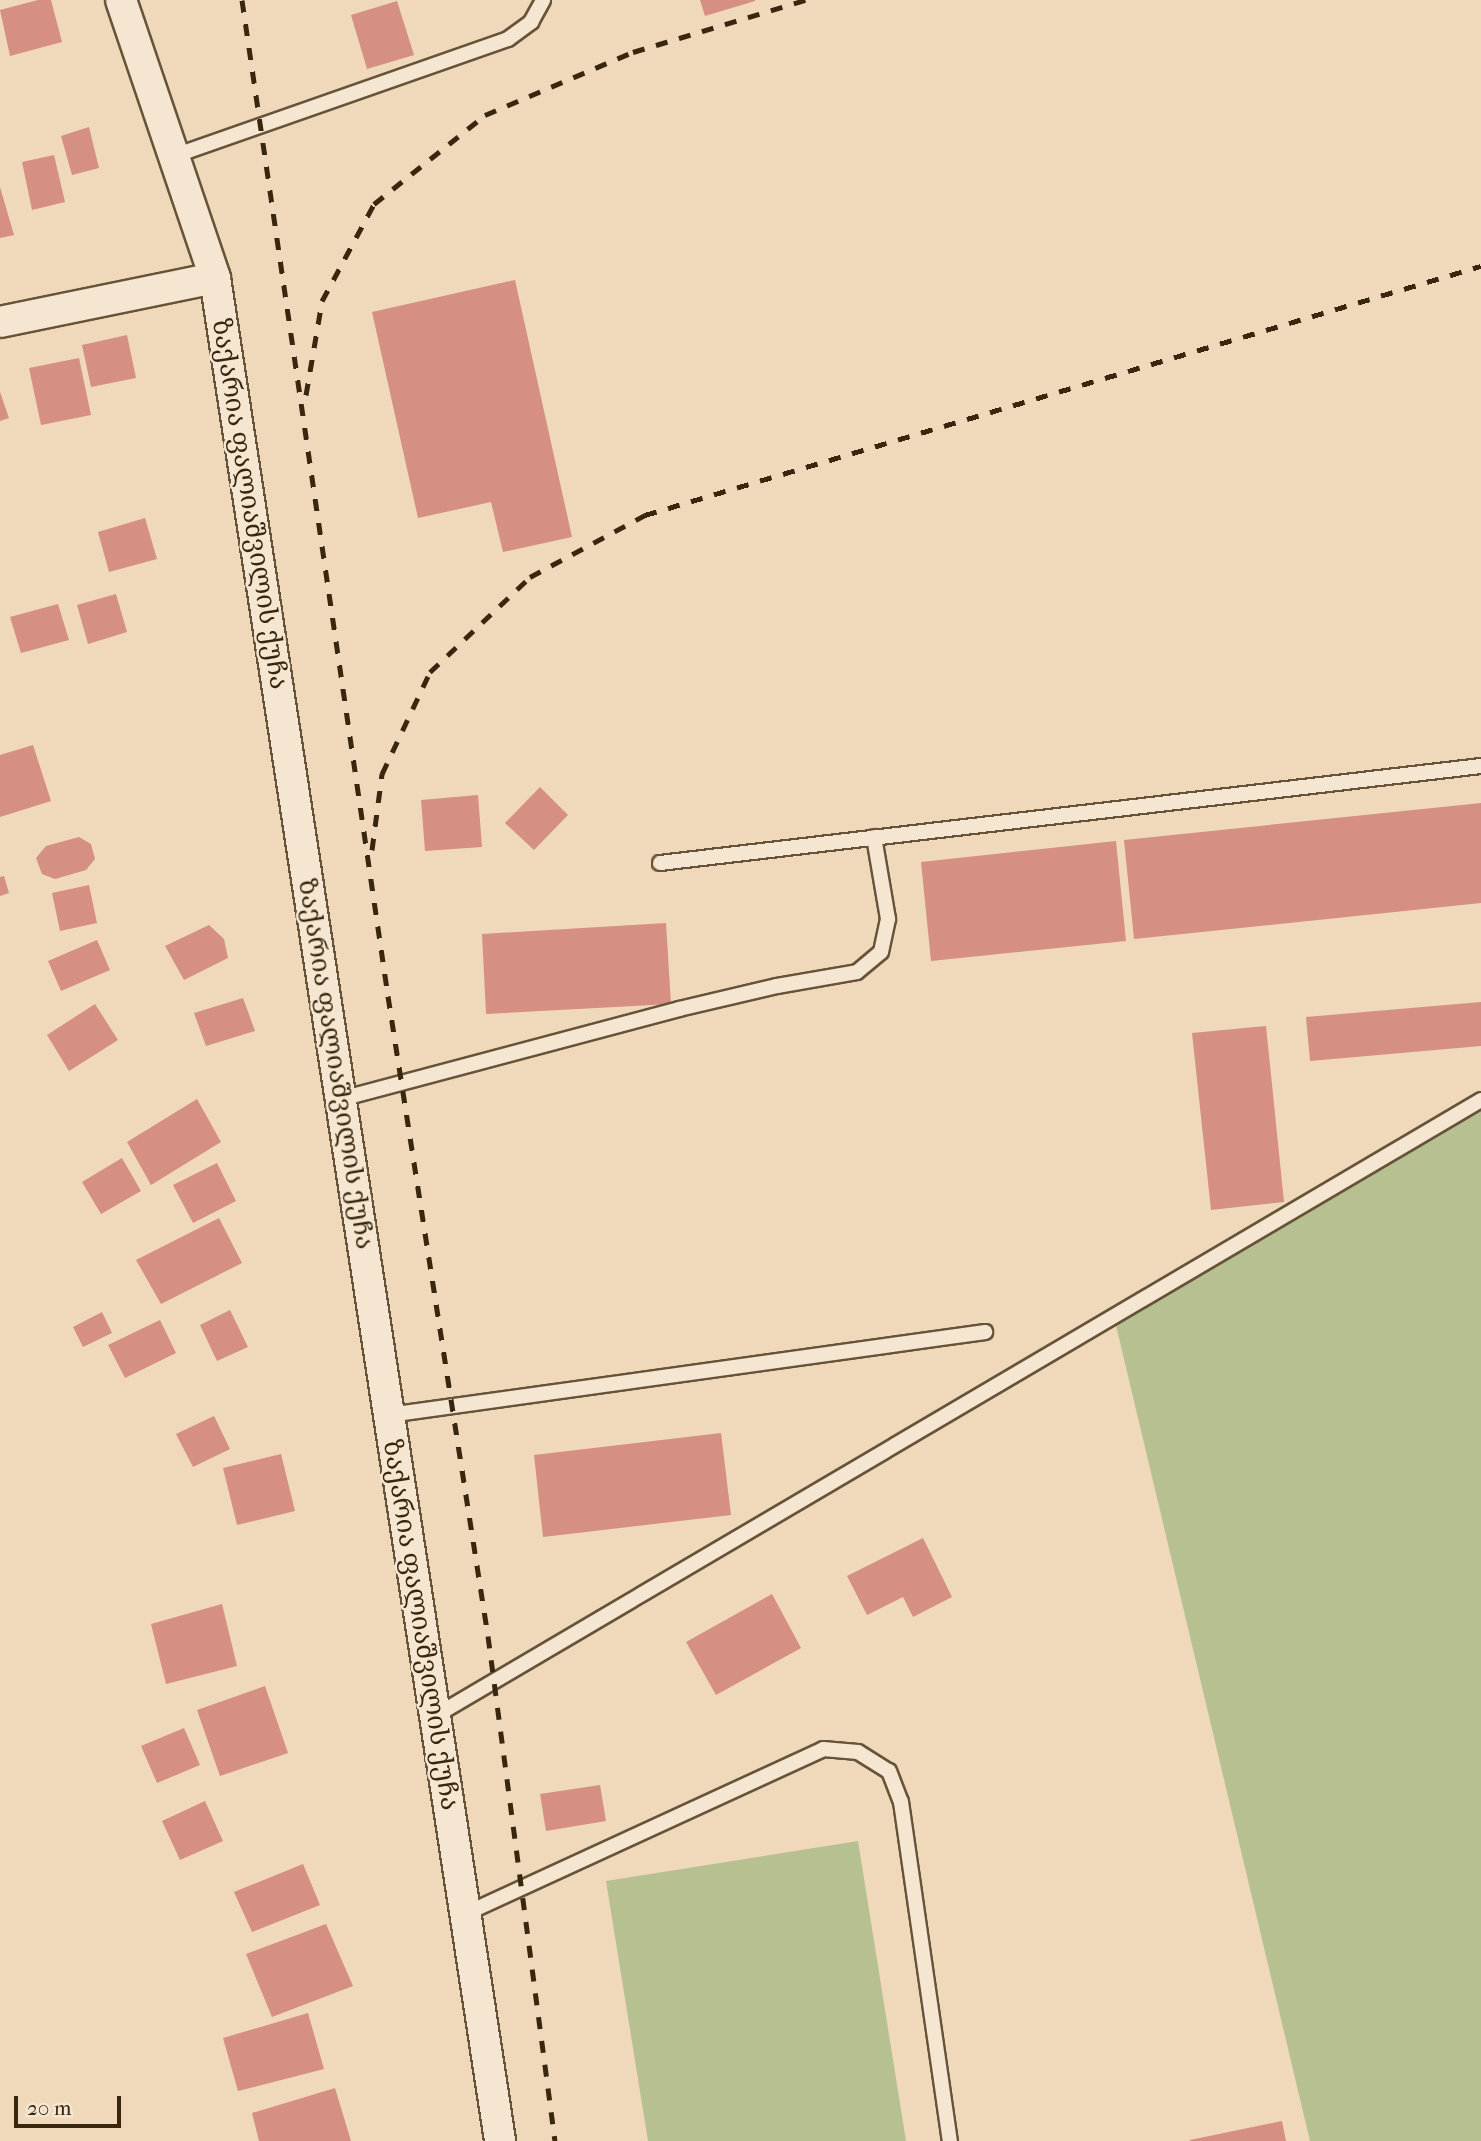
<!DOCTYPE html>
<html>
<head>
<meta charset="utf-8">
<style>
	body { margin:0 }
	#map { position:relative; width:1481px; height:2141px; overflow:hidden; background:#efd9ba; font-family:"IM FELL French Canon","Noto Serif Georgian",serif }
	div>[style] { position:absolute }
	.green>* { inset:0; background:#b7c091 }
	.building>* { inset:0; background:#d58f83 }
	.roads { filter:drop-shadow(2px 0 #665339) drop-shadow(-2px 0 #665339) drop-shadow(0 2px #665339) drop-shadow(0 -2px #665339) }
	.service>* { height:14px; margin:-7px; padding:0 7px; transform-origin:7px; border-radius:7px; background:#f5e6d2 }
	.minor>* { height:30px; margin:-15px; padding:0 15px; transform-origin:15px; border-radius:15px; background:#f5e6d2 }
	.rail>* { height:5px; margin-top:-2.5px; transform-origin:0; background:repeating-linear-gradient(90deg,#38260e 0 12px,transparent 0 24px) }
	span { translate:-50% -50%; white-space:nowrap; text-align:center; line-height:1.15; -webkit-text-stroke:5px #f5e6d2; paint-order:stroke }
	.street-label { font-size:26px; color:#38260e }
	.scale { position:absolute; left:14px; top:2096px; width:107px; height:32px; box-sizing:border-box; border:4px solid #38260e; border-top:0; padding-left:9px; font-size:21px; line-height:24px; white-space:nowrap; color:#38260e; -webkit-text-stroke:5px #f5e6d2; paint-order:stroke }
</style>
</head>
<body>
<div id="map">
	<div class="green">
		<div style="clip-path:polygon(1481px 1100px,1481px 2141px,1310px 2141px,1114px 1317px)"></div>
		<div style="clip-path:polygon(858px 1841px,906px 2141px,648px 2141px,606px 1881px)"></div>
	</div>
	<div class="building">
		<div style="clip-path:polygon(38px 0,51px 0,62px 42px,10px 56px,0 10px)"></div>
		<div style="clip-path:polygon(700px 0,755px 0,755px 1px,705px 16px)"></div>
		<div style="clip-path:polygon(397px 1px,414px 55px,367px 69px,351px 15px)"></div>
		<div style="clip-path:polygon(89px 127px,99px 168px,72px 175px,61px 136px)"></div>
		<div style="clip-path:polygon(54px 155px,65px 202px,32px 210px,22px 162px)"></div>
		<div style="clip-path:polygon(0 187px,14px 235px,0 238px)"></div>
		<div style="clip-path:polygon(515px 280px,572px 537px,503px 552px,491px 502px,418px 518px,372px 312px)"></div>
		<div style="clip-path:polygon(127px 335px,136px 378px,91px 387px,82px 345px)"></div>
		<div style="clip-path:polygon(79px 358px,91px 415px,41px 425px,29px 368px)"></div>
		<div style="clip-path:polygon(0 392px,9px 418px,0 421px)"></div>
		<div style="clip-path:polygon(145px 518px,157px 559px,109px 572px,98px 532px)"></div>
		<div style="clip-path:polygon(116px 594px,127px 632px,88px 644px,77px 605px)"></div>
		<div style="clip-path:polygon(58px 604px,69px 640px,21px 653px,10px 617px)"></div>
		<div style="clip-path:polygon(33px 745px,51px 801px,0 817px,0 755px)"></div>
		<div style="clip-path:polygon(540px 787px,568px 815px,534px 850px,505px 823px)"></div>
		<div style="clip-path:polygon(478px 795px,482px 847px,425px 851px,421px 800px)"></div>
		<div style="clip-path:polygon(1481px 803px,1481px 903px,1134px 939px,1124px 840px)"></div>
		<div style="clip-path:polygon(79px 837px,91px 844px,95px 859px,86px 870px,55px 879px,42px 874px,36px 858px,46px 846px)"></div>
		<div style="clip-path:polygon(1116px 841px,1126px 941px,931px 961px,921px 862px)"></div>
		<div style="clip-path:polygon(4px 876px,9px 893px,0 896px,0 877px)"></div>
		<div style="clip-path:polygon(89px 885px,97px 923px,60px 931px,52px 893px)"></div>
		<div style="clip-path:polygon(666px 923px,671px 1004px,486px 1014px,482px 934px)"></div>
		<div style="clip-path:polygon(209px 925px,224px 939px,228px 958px,184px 980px,165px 946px)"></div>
		<div style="clip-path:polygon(97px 940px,110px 970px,61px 991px,48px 961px)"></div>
		<div style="clip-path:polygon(243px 998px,255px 1031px,206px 1046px,194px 1013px)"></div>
		<div style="clip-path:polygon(1481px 1002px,1481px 1046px,1310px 1061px,1306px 1017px)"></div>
		<div style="clip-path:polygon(95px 1004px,118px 1040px,69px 1071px,47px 1035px)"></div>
		<div style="clip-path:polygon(1266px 1026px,1284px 1202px,1211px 1210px,1192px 1033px)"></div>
		<div style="clip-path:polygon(197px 1099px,221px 1142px,151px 1185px,127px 1142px)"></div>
		<div style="clip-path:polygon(122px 1158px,141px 1191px,101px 1214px,82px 1182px)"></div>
		<div style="clip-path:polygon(217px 1163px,236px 1201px,193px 1223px,173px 1185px)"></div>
		<div style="clip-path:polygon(219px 1218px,242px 1263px,161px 1304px,136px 1260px)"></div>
		<div style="clip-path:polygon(230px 1310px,248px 1347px,217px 1361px,200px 1325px)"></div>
		<div style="clip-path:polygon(102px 1312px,112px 1333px,83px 1347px,73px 1327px)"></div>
		<div style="clip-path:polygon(160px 1320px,176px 1353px,125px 1378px,108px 1345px)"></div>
		<div style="clip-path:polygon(214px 1416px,230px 1449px,193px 1467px,176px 1434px)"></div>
		<div style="clip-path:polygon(721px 1433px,731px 1515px,543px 1537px,534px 1455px)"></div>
		<div style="clip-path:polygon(281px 1454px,295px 1511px,237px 1525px,223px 1468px)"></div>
		<div style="clip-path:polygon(923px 1538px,952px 1597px,913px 1617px,903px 1597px,867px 1615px,847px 1576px)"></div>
		<div style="clip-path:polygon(772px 1594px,801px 1648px,716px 1695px,686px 1642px)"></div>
		<div style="clip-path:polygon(222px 1604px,237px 1666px,166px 1684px,151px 1624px)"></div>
		<div style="clip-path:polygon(265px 1686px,288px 1753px,220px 1776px,197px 1710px)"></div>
		<div style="clip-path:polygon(184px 1728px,200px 1765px,157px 1783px,141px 1746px)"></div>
		<div style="clip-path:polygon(600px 1785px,606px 1821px,546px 1831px,540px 1794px)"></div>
		<div style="clip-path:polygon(205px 1801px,223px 1841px,180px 1860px,162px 1821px)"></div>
		<div style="clip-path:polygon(303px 1864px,320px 1905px,252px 1932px,234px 1892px)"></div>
		<div style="clip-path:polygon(326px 1924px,353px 1986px,272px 2017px,246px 1954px)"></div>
		<div style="clip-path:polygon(308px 2013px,324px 2069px,238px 2091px,223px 2038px)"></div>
		<div style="clip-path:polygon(335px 2088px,351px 2141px,259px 2141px,252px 2113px)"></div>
		<div style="clip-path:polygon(1282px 2121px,1286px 2141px,1190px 2141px,1190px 2140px)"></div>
	</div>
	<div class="roads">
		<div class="service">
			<div style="left:174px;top:156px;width:354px;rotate:-19.3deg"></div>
			<div style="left:508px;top:39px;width:29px;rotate:-36deg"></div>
			<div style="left:531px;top:22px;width:25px;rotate:-61deg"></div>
			<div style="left:660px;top:863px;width:827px;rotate:-6.74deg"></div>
			<div style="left:341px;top:1099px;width:350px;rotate:-14.9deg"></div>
			<div style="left:679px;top:1009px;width:101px;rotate:-13.2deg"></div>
			<div style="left:777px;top:986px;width:81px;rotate:-9.9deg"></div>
			<div style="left:857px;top:972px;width:31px;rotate:-40deg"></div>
			<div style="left:881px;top:952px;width:34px;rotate:-78deg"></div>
			<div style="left:888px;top:919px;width:83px;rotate:-99.7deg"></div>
			<div style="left:389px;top:1415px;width:602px;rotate:-7.93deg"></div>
			<div style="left:435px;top:1716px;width:1214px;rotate:-30.49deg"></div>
			<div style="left:465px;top:1914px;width:394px;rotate:-24.7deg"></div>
			<div style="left:823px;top:1749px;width:35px;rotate:5deg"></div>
			<div style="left:858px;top:1752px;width:36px;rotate:32deg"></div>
			<div style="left:889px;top:1771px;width:33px;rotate:69deg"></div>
			<div style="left:901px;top:1802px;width:343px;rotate:81.8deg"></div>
		</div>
		<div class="minor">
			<div style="left:121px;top:0;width:293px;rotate:71.3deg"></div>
			<div style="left:215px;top:278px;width:1885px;rotate:81.3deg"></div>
			<div style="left:0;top:322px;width:219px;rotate:-11.6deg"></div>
		</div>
	</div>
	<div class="rail">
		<div style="left:242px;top:0;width:1007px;rotate:81.66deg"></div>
		<div style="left:388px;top:996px;width:648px;rotate:81.12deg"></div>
		<div style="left:488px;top:1636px;width:509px;rotate:82.44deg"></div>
		<div style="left:306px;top:395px;width:95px;rotate:-80.3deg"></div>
		<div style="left:322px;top:301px;width:110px;rotate:-61.8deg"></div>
		<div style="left:374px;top:204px;width:142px;rotate:-38.7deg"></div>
		<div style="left:485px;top:115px;width:161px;rotate:-23.1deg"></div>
		<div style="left:633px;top:52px;width:180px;rotate:-16.8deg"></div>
		<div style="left:372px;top:850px;width:77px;rotate:-82.5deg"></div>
		<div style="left:382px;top:774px;width:113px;rotate:-64.8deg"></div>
		<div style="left:430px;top:672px;width:138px;rotate:-43.5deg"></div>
		<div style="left:530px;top:577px;width:131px;rotate:-28.3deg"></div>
		<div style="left:645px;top:515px;width:872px;rotate:-16.59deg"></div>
	</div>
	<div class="street-label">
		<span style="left:250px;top:504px;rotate:81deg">ზაქარია ფალიაშვილის ქუჩა</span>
		<span style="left:336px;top:1064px;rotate:81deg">ზაქარია ფალიაშვილის ქუჩა</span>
		<span style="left:421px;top:1625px;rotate:81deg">ზაქარია ფალიაშვილის ქუჩა</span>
	</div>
	<div class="scale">20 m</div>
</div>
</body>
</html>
